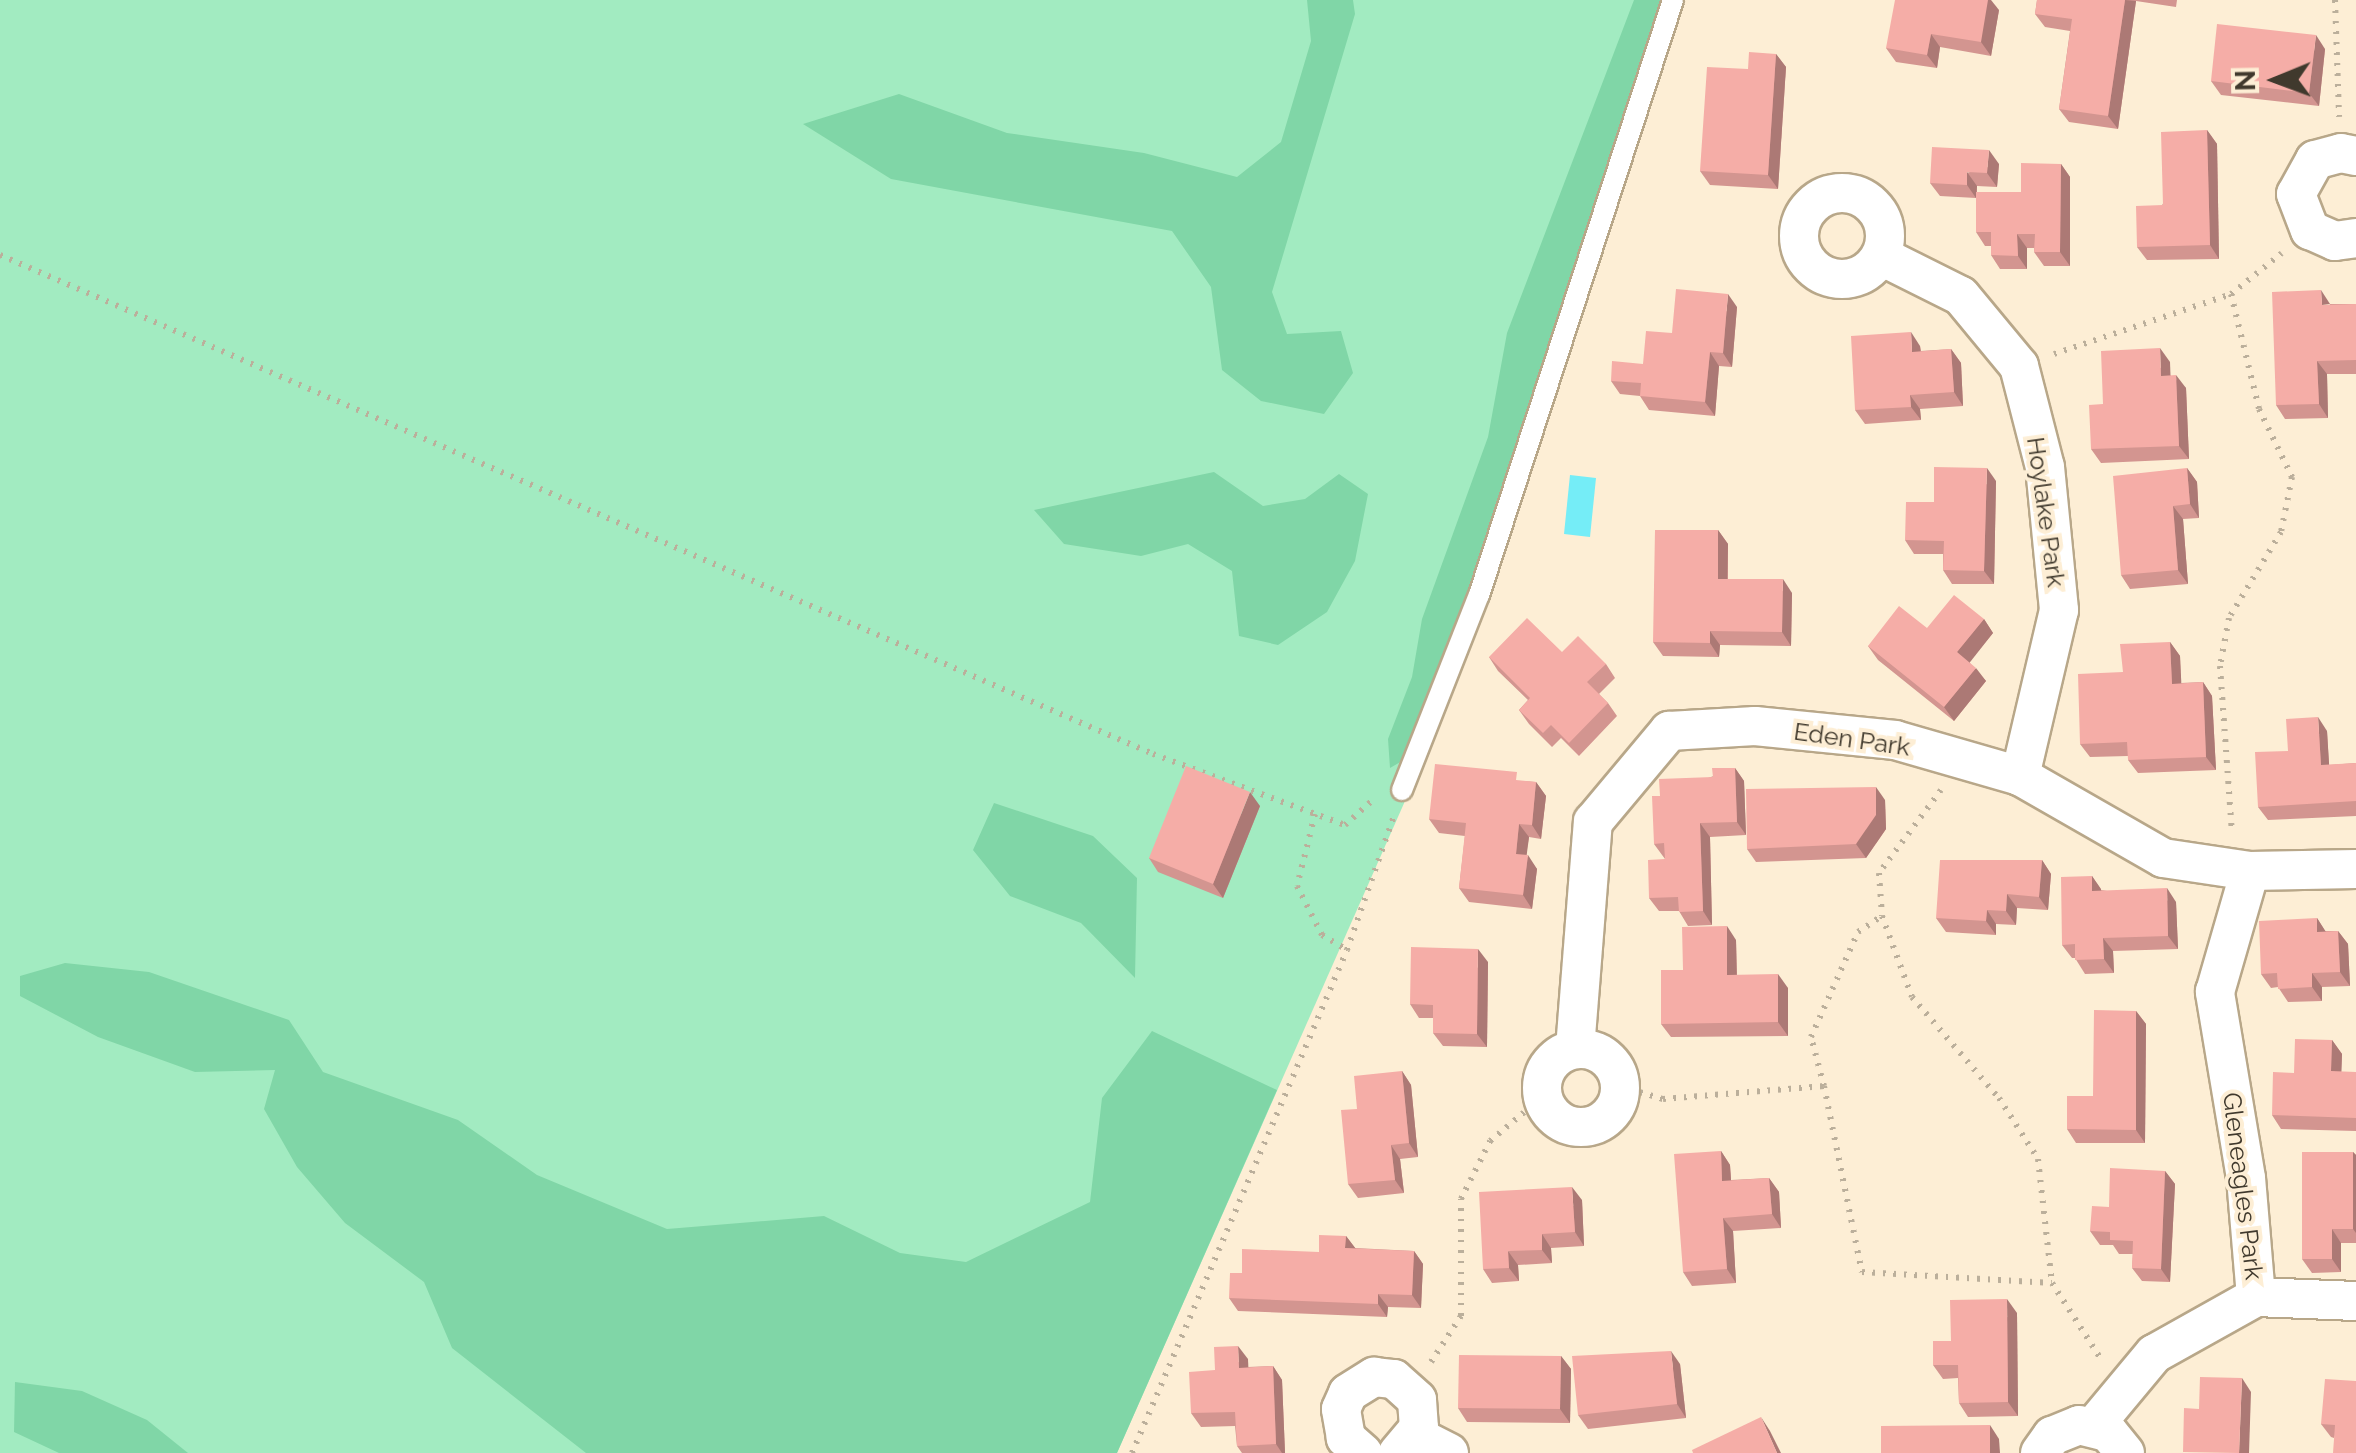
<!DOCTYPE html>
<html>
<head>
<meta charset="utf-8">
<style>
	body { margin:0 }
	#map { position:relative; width:2356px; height:1453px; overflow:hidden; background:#fdeed5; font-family:Raleway,sans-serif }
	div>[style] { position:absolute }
	.green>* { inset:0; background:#a2ebc1 }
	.forest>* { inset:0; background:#80d6a7 }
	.water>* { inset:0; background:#75edf7 }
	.path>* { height:6px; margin-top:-3px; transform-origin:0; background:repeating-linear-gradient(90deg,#bbaf9b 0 2.5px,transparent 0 10.5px) }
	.roads { filter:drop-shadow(2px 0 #b8a789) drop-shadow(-2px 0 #b8a789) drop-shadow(0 2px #b8a789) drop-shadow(0 -2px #b8a789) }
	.lane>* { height:20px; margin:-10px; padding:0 10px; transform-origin:10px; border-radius:10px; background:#fff }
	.street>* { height:38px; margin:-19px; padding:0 19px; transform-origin:19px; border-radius:19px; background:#fff }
	.street>.ring { margin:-19px; padding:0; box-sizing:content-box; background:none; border:38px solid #fff; border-radius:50% }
	.wall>* { inset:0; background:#d39590 }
	.shaded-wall>* { inset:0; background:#ac7975 }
	.building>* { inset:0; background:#f5ada7 }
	span { translate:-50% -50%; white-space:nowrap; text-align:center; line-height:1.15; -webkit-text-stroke:8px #fdeed5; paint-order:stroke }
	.street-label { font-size:25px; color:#40392d }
	.north { position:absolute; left:2226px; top:30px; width:100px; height:100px; -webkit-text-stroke:8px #fdeed5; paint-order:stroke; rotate:269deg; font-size:28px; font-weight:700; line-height:40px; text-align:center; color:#40392d }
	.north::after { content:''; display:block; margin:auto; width:35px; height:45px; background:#40392d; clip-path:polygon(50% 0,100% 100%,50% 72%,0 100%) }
</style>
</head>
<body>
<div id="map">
	<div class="green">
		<div style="clip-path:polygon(0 0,1667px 0,1409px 792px,1117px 1453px,0 1453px)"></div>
	</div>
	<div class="forest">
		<div style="clip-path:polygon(1307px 0,1353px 0,1355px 14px,1272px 292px,1287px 334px,1341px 331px,1353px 373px,1324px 414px,1261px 401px,1222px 370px,1211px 287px,1172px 231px,891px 179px,803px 124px,899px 94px,1007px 133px,1144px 153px,1237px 177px,1281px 142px,1311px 41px)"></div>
		<div style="clip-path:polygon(1634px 0,1685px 0,1416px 753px,1390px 768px,1388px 739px,1412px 677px,1422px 619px,1488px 437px,1507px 333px)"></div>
		<div style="clip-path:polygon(1214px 472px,1263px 506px,1305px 499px,1339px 474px,1368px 494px,1355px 561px,1327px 612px,1278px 645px,1239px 636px,1232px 571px,1188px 544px,1141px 556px,1064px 544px,1034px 510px)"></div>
		<div style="clip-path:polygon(994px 803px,1093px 836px,1137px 878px,1135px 978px,1081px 923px,1010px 896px,973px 850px)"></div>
		<div style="clip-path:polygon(65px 963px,149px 972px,289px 1020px,323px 1072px,458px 1120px,537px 1175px,667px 1229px,824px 1216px,900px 1253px,966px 1262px,1090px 1202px,1102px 1098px,1152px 1031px,1277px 1090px,1117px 1453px,586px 1453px,452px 1348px,424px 1282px,345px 1223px,297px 1167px,264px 1109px,275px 1070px,195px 1072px,98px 1037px,20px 996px,20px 976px)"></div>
		<div style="clip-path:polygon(15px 1382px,82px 1391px,147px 1420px,188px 1453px,59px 1453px,14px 1432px)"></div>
	</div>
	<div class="water">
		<div style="clip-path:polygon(1570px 475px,1596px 478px,1590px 537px,1564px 534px)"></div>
	</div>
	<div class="path">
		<div style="left:2335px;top:0;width:117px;rotate:88deg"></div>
		<div style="left:0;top:255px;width:1256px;rotate:23.4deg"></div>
		<div style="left:1153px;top:754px;width:205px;rotate:20.3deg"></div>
		<div style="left:1345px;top:825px;width:40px;rotate:-42deg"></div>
		<div style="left:2231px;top:294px;width:118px;rotate:76.3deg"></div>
		<div style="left:2259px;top:409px;width:76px;rotate:64.1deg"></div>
		<div style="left:2292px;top:477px;width:56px;rotate:101.3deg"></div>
		<div style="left:2281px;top:532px;width:100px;rotate:121.2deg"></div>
		<div style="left:2229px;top:618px;width:49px;rotate:100.6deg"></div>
		<div style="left:2220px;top:666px;width:166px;rotate:85.9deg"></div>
		<div style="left:2054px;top:354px;width:187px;rotate:-18.7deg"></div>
		<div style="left:2231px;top:294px;width:65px;rotate:-38.8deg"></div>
		<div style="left:1941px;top:790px;width:104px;rotate:126.8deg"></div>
		<div style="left:1879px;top:873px;width:43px;rotate:86deg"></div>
		<div style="left:1882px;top:916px;width:86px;rotate:69.7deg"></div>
		<div style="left:1912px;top:997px;width:133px;rotate:49.3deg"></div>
		<div style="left:1999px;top:1098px;width:72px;rotate:57.4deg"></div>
		<div style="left:2038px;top:1159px;width:125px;rotate:83.6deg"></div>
		<div style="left:2052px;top:1283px;width:94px;rotate:57.2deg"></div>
		<div style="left:1315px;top:814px;width:74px;rotate:104deg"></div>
		<div style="left:1297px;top:886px;width:55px;rotate:63deg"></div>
		<div style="left:1322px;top:935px;width:29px;rotate:31deg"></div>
		<div style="left:1620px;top:1086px;width:45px;rotate:16.8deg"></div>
		<div style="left:1663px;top:1099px;width:162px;rotate:-4.6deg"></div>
		<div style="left:1824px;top:1086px;width:190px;rotate:78.5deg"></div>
		<div style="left:1862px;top:1272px;width:190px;rotate:3.3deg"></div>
		<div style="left:1824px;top:1086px;width:51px;rotate:-104.9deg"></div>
		<div style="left:1811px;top:1037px;width:115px;rotate:-65.9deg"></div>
		<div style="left:1858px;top:932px;width:29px;rotate:-34deg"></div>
		<div style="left:1431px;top:1362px;width:55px;rotate:-56.9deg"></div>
		<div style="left:1461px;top:1316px;width:117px;rotate:-90deg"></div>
		<div style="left:1461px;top:1199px;width:65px;rotate:-63.4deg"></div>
		<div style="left:1490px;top:1141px;width:68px;rotate:-40.2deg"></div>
		<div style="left:1132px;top:1453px;width:547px;rotate:-66.86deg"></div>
		<div style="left:1347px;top:950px;width:142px;rotate:-70.7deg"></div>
	</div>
	<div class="roads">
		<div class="lane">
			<div style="left:1402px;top:790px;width:210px;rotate:-68.5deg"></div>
			<div style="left:1479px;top:595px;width:626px;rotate:-71.94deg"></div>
		</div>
		<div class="street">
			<div style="left:2356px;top:156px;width:15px;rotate:-169deg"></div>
			<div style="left:2341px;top:153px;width:27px;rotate:165deg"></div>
			<div style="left:2315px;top:160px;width:39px;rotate:119deg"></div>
			<div style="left:2296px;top:194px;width:39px;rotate:69deg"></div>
			<div style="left:2310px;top:230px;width:27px;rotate:24deg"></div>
			<div style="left:2335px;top:241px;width:21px;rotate:-8deg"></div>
			<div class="ring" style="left:1799px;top:193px;width:48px;height:48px"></div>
			<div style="left:1881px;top:256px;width:89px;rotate:26.6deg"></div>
			<div style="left:1961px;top:296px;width:91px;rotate:50.4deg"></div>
			<div style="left:2019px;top:366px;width:104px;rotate:75.6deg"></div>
			<div style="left:2045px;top:467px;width:144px;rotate:84.4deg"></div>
			<div style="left:2059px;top:610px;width:171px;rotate:103.2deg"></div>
			<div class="ring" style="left:1542px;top:1049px;width:40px;height:40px"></div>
			<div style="left:1575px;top:1049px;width:228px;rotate:-85.5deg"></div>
			<div style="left:1593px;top:822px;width:119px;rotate:-50.1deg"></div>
			<div style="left:1669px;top:731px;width:86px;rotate:-3.3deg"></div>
			<div style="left:1755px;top:726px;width:141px;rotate:5.7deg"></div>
			<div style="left:1895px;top:740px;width:130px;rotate:16.1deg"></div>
			<div style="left:2020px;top:776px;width:165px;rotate:29.8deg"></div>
			<div style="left:2163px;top:858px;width:88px;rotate:8.5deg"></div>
			<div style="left:2250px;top:871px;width:106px;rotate:-1.1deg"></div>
			<div style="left:2256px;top:1297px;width:100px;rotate:2.3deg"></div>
			<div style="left:2094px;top:1426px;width:94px;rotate:-50.2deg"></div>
			<div style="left:2154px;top:1354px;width:117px;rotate:-29.2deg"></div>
			<div style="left:2256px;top:1297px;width:119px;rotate:-94.8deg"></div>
			<div style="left:2246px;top:1178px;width:189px;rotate:-99.5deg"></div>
			<div style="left:2215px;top:992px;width:126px;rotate:-73.9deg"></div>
			<div style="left:1416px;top:1436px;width:37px;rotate:27deg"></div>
			<div style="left:1363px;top:1453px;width:23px;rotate:-139deg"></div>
			<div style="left:1346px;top:1438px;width:29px;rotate:-100deg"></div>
			<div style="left:1341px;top:1409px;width:17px;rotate:-66deg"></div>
			<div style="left:1348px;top:1393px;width:31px;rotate:-32deg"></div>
			<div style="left:1374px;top:1377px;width:20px;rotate:6deg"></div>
			<div style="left:1394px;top:1379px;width:31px;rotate:42deg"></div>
			<div style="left:1417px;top:1400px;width:28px;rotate:86deg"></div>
			<div style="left:1419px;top:1428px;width:33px;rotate:130deg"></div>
			<div style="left:2040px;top:1453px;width:21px;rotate:-55deg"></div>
			<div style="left:2052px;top:1436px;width:29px;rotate:-22deg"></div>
			<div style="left:2079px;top:1425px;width:30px;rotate:14deg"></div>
			<div style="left:2108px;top:1432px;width:27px;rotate:51deg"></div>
		</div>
	</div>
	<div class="wall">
		<div style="clip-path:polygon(2037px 0,2177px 0,2176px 7px,2136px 1px,2118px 129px,2069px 122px,2059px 109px,2070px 31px,2045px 27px,2035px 14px)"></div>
		<div style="clip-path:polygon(1999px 10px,1991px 56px,1940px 47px,1937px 68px,1896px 62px,1886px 48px)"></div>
		<div style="clip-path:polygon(2325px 49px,2319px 106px,2221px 95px,2211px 81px)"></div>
		<div style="clip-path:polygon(1776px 54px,1786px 67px,1778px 189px,1710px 185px,1700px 171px)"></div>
		<div style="clip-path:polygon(2207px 130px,2217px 144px,2219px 259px,2147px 260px,2137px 247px)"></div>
		<div style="clip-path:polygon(1999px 164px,1997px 187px,1977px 186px,1977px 192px,2021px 192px,2061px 164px,2070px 177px,2070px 266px,2044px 266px,2034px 252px,2034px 248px,2027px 248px,2027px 269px,2000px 269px,1991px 255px,1991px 246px,1985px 246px,1976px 232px,1976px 198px,1940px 196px,1930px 183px)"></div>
		<div style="clip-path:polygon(2330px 304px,2356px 304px,2356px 374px,2327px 374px,2328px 418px,2285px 419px,2276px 405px)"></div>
		<div style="clip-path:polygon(1737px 307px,1732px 367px,1719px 366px,1715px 416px,1649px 410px,1640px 396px,1620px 394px,1611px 381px,1643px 364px,1672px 333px)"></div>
		<div style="clip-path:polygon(1920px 346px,1921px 351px,1951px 349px,1961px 363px,1963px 406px,1920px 409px,1921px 420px,1865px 424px,1855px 410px)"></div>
		<div style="clip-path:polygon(2170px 362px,2170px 375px,2186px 388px,2189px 459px,2101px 463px,2091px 449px,2103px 404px)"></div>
		<div style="clip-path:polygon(2187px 468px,2197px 482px,2199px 518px,2183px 519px,2188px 584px,2130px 589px,2121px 575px)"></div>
		<div style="clip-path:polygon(1996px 481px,1994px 584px,1952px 584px,1943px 570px,1943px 554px,1914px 554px,1905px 540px,1934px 502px)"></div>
		<div style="clip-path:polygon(1718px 530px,1728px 544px,1728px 579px,1792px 593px,1791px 646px,1720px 645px,1719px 657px,1663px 656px,1653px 642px)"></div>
		<div style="clip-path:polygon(1984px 619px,1993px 633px,1969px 662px,1986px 681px,1954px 721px,1878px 660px,1868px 646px,1927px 628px)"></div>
		<div style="clip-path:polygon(2170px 642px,2180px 656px,2181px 683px,2203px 682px,2212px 696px,2216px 770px,2138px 773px,2128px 760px,2128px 756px,2090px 757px,2080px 744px,2123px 672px)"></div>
		<div style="clip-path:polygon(1562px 652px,1606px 664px,1615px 678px,1599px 694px,1608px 703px,1617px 716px,1579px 756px,1561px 738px,1552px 747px,1529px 724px,1519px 710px,1528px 700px,1498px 671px,1489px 657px)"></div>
		<div style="clip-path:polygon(2327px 731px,2329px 765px,2356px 763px,2356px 816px,2268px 820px,2258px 807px,2288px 751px)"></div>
		<div style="clip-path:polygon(1735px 768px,1744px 781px,1746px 835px,1710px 837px,1712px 925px,1688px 926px,1679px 911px,1659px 911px,1649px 898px,1665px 859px,1654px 844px,1660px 796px)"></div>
		<div style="clip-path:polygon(1523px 781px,1536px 782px,1546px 796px,1541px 839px,1529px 837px,1526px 855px,1537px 869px,1532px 909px,1469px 902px,1459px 888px,1465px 836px,1439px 833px,1429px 819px)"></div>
		<div style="clip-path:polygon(1885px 800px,1886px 829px,1866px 858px,1756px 862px,1747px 849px)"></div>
		<div style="clip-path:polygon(1260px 806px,1223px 898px,1158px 872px,1149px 858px)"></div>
		<div style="clip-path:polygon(2042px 860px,2051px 874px,2048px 910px,2017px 908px,2016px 925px,1996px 924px,1996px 935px,1946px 932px,1936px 918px)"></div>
		<div style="clip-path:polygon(2092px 876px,2101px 890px,2176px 902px,2178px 949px,2113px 951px,2114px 973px,2085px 974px,2075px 958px,2072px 958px,2062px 945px)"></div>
		<div style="clip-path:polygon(2317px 918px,2325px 931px,2338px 931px,2348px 944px,2350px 986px,2322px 987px,2322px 1001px,2288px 1002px,2278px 987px,2271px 988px,2261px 974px)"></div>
		<div style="clip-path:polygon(1736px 940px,1737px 975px,1788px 988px,1788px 1036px,1671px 1037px,1661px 1024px,1683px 970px)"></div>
		<div style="clip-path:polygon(1488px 962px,1487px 1047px,1443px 1046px,1433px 1033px,1433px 1018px,1419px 1018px,1410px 1004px)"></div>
		<div style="clip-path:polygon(2136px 1011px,2146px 1024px,2145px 1143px,2076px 1143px,2067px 1129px,2093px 1096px)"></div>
		<div style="clip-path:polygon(2332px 1040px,2342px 1054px,2341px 1072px,2356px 1072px,2356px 1131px,2281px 1129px,2272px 1115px,2294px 1073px)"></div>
		<div style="clip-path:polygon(1402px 1071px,1411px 1085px,1418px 1157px,1400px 1159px,1404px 1193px,1358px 1198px,1348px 1184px,1357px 1109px)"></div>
		<div style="clip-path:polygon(1721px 1151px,1730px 1165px,1731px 1180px,1769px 1178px,1779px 1192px,1781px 1228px,1733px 1231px,1736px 1283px,1692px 1286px,1683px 1272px)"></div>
		<div style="clip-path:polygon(2353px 1152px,2356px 1155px,2356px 1243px,2341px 1243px,2341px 1272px,2312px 1273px,2302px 1259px)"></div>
		<div style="clip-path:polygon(2165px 1171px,2175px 1184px,2170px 1282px,2142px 1281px,2132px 1268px,2133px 1254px,2119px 1254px,2113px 1245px,2100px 1245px,2090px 1231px,2109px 1207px)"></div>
		<div style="clip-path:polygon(1582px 1200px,1584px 1246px,1551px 1248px,1552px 1263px,1518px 1265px,1519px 1281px,1492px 1283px,1483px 1269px)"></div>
		<div style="clip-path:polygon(1346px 1236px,1355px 1248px,1414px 1251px,1423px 1264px,1421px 1308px,1388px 1307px,1387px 1317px,1238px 1311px,1229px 1298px,1242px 1273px,1319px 1252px)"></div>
		<div style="clip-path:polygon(2017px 1313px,2018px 1416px,1968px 1417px,1959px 1403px,1958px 1378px,1943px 1379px,1933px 1365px,1951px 1341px)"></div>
		<div style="clip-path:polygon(1561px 1356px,1571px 1369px,1570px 1423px,1467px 1422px,1458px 1408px)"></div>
		<div style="clip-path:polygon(1248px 1359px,1248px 1367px,1273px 1366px,1282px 1380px,1285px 1453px,1242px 1453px,1237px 1446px,1235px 1426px,1201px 1427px,1191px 1413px,1215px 1370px)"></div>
		<div style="clip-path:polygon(1680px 1364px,1686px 1418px,1588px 1429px,1578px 1415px)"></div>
		<div style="clip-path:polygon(2356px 1381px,2334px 1438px,2331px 1437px,2321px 1424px)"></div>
	</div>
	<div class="shaded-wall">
		<div style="clip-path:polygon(1982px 0,1991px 0,1999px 10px,1991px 56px,1981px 42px)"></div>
		<div style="clip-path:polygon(2125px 0,2136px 1px,2118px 129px,2108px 116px)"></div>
		<div style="clip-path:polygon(1931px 34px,1940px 47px,1937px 68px,1927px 55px)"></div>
		<div style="clip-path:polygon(2316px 35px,2325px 49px,2319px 106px,2309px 93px)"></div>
		<div style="clip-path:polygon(1776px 54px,1786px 67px,1778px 189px,1768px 175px)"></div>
		<div style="clip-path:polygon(2207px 130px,2217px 144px,2219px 259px,2210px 245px)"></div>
		<div style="clip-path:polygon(1989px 150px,1999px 164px,1997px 187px,1987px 173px)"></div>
		<div style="clip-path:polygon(2061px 164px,2070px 177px,2070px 266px,2060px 252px)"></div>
		<div style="clip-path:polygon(1967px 172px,1977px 186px,1976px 198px,1967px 185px)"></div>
		<div style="clip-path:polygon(2017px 234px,2027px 248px,2027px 269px,2018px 256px)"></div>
		<div style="clip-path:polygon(2321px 290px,2330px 304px,2322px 305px)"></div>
		<div style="clip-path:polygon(1728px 294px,1737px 307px,1732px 367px,1723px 353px)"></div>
		<div style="clip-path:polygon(1911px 332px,1920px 346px,1922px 365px,1912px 352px)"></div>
		<div style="clip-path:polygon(2160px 348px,2170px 362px,2171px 389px,2161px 376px)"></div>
		<div style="clip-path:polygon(1951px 349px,1961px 363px,1963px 406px,1954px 392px)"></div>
		<div style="clip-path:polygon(1710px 352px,1719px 366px,1715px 416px,1705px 402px)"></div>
		<div style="clip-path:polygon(2317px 361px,2327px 374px,2328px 418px,2319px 404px)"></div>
		<div style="clip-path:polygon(2176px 375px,2186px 388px,2189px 459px,2179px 446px)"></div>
		<div style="clip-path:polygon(1910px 395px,1920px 409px,1921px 420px,1911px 407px)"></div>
		<div style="clip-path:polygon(1987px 468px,1996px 481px,1994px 584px,1984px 571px)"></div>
		<div style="clip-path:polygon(2187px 468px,2197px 482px,2199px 518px,2190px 504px)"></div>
		<div style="clip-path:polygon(2173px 506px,2183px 519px,2188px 584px,2178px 570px)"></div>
		<div style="clip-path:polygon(1718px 530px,1728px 544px,1727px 592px,1718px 579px)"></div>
		<div style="clip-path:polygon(1783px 579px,1792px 593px,1791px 646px,1782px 632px)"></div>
		<div style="clip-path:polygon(1984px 619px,1993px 633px,1967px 666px,1957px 652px)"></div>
		<div style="clip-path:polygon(1710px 631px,1720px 645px,1719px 657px,1710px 643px)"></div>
		<div style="clip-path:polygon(2170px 642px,2180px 656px,2182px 697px,2172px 684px)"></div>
		<div style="clip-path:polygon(1976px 668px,1986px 681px,1954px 721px,1944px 707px)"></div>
		<div style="clip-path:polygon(2203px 682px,2212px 696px,2216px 770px,2206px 757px)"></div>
		<div style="clip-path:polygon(2318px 717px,2327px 731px,2330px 779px,2321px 765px)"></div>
		<div style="clip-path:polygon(1735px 768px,1744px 781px,1746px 835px,1737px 822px)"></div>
		<div style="clip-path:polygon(1536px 782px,1546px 796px,1541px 839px,1532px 825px)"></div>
		<div style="clip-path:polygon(1876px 787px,1885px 800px,1886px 829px,1866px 858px,1856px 844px)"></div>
		<div style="clip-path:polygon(1250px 792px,1260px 806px,1223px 898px,1213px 884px)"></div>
		<div style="clip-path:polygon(1700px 823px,1710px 837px,1712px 925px,1703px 911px)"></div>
		<div style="clip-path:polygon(1519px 824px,1529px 837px,1525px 868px,1516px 854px)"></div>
		<div style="clip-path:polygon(1528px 855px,1537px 869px,1532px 909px,1523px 895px)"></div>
		<div style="clip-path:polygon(2042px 860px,2051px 874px,2048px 910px,2039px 897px)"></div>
		<div style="clip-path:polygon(2092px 876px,2101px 889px,2102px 904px,2092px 891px)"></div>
		<div style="clip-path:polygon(2167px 888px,2176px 902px,2178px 949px,2168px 936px)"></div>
		<div style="clip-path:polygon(2007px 894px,2017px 908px,2016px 925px,2006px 911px)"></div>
		<div style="clip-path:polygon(1987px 910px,1996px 924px,1996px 935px,1986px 921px)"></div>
		<div style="clip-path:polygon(2317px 918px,2326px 932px,2317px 932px)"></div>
		<div style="clip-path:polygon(1727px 926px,1736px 940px,1737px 988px,1727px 975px)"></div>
		<div style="clip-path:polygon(2338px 931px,2348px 944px,2350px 986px,2340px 972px)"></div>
		<div style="clip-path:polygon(2103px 938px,2113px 951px,2114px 973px,2104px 959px)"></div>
		<div style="clip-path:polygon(1478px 949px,1488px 962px,1487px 1047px,1477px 1034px)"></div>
		<div style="clip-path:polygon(2312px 973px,2322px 987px,2322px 1001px,2312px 987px)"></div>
		<div style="clip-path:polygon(1778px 974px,1788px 988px,1788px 1036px,1778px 1022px)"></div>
		<div style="clip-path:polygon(2136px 1011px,2146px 1024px,2145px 1143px,2136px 1130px)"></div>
		<div style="clip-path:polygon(2332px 1040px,2342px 1054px,2341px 1085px,2331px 1071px)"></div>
		<div style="clip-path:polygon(1402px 1071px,1411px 1085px,1418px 1157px,1409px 1143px)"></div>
		<div style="clip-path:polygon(1391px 1145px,1400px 1159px,1404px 1193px,1395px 1180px)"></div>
		<div style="clip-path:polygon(1721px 1151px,1730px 1165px,1732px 1195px,1722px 1181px)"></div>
		<div style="clip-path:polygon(2353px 1152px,2356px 1155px,2356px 1233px,2353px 1229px)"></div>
		<div style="clip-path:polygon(2165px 1171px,2175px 1184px,2170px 1282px,2161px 1269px)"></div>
		<div style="clip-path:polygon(1769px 1178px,1779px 1192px,1781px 1228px,1772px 1214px)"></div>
		<div style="clip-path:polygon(1572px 1187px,1582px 1200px,1584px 1246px,1575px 1232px)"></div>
		<div style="clip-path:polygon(1723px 1218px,1733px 1231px,1736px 1283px,1727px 1269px)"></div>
		<div style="clip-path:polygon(2332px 1229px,2341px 1243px,2341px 1272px,2332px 1259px)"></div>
		<div style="clip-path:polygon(1542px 1234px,1551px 1248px,1552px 1263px,1542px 1250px)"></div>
		<div style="clip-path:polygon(1346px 1236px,1356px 1249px,1345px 1248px)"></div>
		<div style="clip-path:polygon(1414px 1251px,1423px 1264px,1421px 1308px,1412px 1295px)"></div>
		<div style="clip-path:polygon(1508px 1251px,1518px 1265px,1519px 1281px,1509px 1268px)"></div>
		<div style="clip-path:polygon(1378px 1294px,1388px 1307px,1387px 1317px,1378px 1304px)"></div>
		<div style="clip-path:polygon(2007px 1299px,2017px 1313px,2018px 1416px,2008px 1402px)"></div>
		<div style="clip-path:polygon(1238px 1346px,1248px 1359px,1249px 1381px,1239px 1368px)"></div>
		<div style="clip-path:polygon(1671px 1351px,1680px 1364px,1686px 1418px,1677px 1404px)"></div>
		<div style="clip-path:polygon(1561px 1356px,1571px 1369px,1570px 1423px,1560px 1409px)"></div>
		<div style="clip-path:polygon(1273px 1366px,1282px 1380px,1285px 1453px,1282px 1453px,1276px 1444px)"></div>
		<div style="clip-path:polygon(2242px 1378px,2251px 1392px,2249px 1453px,2239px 1453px)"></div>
		<div style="clip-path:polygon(1761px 1417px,1770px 1431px,1781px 1453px,1777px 1453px)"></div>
		<div style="clip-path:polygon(1990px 1425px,1999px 1439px,2000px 1453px,1990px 1453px)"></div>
	</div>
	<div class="building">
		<div style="clip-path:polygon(1895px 0,1988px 0,1981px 42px,1931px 34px,1927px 55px,1886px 48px)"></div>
		<div style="clip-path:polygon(2037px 0,2125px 0,2108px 116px,2059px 109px,2072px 19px,2035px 14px)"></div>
		<div style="clip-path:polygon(2217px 24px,2316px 35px,2309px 93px,2211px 81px)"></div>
		<div style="clip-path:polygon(1749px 52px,1776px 54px,1768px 175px,1700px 171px,1707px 67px,1748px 69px)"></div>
		<div style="clip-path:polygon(2207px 130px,2210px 245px,2137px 247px,2136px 206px,2163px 205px,2161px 132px)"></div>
		<div style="clip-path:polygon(1932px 147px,1989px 150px,1987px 173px,1967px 172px,1967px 185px,1930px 183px)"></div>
		<div style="clip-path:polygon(2021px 163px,2061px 164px,2060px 252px,2034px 252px,2035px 234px,2017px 234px,2018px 256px,1991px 255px,1991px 232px,1976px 232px,1976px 192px,2021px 192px)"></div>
		<div style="clip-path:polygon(1676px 289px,1728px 294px,1723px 353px,1710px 352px,1705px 402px,1640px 396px,1641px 383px,1611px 381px,1612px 361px,1643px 364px,1646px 331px,1672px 333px)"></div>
		<div style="clip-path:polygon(2321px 290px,2322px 305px,2356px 304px,2356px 360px,2317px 361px,2319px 404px,2276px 405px,2272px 292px)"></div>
		<div style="clip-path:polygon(1911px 332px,1912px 352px,1951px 349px,1954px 392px,1910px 395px,1911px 407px,1855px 410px,1851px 336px)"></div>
		<div style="clip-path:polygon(2160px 348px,2161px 376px,2176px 375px,2179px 446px,2091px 449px,2089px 405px,2103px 404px,2101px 351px)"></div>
		<div style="clip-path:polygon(1934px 467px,1987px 468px,1984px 571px,1943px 570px,1944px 541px,1905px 540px,1906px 502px,1934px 502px)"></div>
		<div style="clip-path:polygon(2187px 468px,2190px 504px,2173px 506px,2178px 570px,2121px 575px,2113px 476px)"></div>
		<div style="clip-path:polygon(1655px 530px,1718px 530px,1718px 579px,1783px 579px,1782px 632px,1710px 631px,1710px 643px,1653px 642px)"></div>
		<div style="clip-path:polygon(1954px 595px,1984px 619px,1957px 652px,1976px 668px,1944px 707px,1868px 646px,1899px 606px,1927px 628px)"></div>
		<div style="clip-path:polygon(1527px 618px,1562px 652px,1578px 636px,1606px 664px,1587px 682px,1608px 703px,1569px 743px,1551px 725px,1543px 733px,1519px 710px,1530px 698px,1489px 657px)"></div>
		<div style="clip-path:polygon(2170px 642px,2172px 684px,2203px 682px,2206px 757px,2128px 760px,2127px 742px,2080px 744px,2078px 674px,2123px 672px,2120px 644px)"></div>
		<div style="clip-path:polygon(2318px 717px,2321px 765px,2356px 763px,2356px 801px,2258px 807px,2255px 752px,2288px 751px,2286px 719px)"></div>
		<div style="clip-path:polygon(1435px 764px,1517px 772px,1516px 780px,1536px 782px,1532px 825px,1519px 824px,1516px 854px,1528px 855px,1523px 895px,1459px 888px,1466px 823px,1429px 819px)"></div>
		<div style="clip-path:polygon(1186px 766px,1250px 792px,1213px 884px,1149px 858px)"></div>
		<div style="clip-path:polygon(1712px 768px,1735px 768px,1737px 822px,1700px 823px,1703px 911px,1679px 912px,1678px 897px,1649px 898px,1648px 860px,1665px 859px,1664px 843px,1654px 844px,1652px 796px,1660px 796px,1659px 779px,1713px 777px)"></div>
		<div style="clip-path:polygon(1876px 787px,1876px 815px,1856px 844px,1747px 849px,1746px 789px)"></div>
		<div style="clip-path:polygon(1940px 860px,2042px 860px,2039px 897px,2007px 894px,2006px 911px,1987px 910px,1986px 921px,1936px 918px)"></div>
		<div style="clip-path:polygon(2092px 876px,2092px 891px,2167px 888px,2168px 936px,2103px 938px,2104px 959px,2075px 960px,2075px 944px,2062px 945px,2061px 877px)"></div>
		<div style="clip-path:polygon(2317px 918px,2317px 932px,2338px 931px,2340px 972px,2312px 973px,2312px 987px,2278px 989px,2277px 973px,2261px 974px,2259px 921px)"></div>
		<div style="clip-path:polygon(1727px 926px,1727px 975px,1778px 974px,1778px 1022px,1661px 1024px,1661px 970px,1683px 970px,1682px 927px)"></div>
		<div style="clip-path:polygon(1411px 947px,1478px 949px,1477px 1034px,1433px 1033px,1433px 1005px,1410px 1004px)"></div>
		<div style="clip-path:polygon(2094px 1010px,2136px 1011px,2136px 1130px,2067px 1129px,2067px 1096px,2093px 1096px)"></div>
		<div style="clip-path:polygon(2295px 1039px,2332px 1040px,2331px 1071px,2356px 1072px,2356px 1118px,2272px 1115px,2273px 1072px,2294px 1073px)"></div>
		<div style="clip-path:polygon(1402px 1071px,1409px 1143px,1391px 1145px,1395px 1180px,1348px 1184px,1341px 1110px,1357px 1109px,1354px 1076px)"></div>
		<div style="clip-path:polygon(1721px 1151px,1722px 1181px,1769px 1178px,1772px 1214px,1723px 1218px,1727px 1269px,1683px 1272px,1674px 1154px)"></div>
		<div style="clip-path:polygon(2302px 1152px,2353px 1152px,2353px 1229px,2332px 1229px,2332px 1259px,2302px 1259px)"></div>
		<div style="clip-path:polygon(2110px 1168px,2165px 1171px,2161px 1269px,2132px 1268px,2133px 1241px,2110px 1240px,2110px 1232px,2090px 1231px,2092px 1206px,2109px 1207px)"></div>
		<div style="clip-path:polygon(1572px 1187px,1575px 1232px,1542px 1234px,1542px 1250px,1508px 1251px,1509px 1268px,1483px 1269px,1479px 1192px)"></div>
		<div style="clip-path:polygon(1319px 1235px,1346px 1236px,1345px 1248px,1414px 1251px,1412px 1295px,1378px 1294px,1378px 1304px,1229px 1298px,1230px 1273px,1242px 1273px,1242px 1249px,1319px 1252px)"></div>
		<div style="clip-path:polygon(2007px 1299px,2008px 1402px,1959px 1403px,1958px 1365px,1933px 1365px,1933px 1341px,1951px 1341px,1950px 1300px)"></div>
		<div style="clip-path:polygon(1238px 1346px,1239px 1368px,1273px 1366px,1276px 1444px,1237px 1446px,1235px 1412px,1191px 1413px,1189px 1372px,1215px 1370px,1214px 1347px)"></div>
		<div style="clip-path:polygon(1671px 1351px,1677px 1404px,1578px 1415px,1572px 1356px)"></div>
		<div style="clip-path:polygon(1459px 1355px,1561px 1356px,1560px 1409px,1458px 1408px)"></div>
		<div style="clip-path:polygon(2200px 1377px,2242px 1378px,2239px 1453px,2183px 1452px,2184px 1408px,2199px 1409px)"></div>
		<div style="clip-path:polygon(2325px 1379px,2356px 1381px,2356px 1453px,2333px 1453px,2335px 1425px,2321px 1424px)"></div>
		<div style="clip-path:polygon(1761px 1417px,1777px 1453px,1693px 1453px,1692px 1450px)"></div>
		<div style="clip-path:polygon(1990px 1425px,1990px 1453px,1881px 1453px,1881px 1426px)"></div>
	</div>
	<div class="street-label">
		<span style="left:2046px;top:512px;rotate:82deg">Hoylake Park</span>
		<span style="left:1852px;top:739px;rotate:8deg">Eden Park</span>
		<span style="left:2243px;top:1186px;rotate:83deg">Gleneagles Park</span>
	</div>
	<div class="north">N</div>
</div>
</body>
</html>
